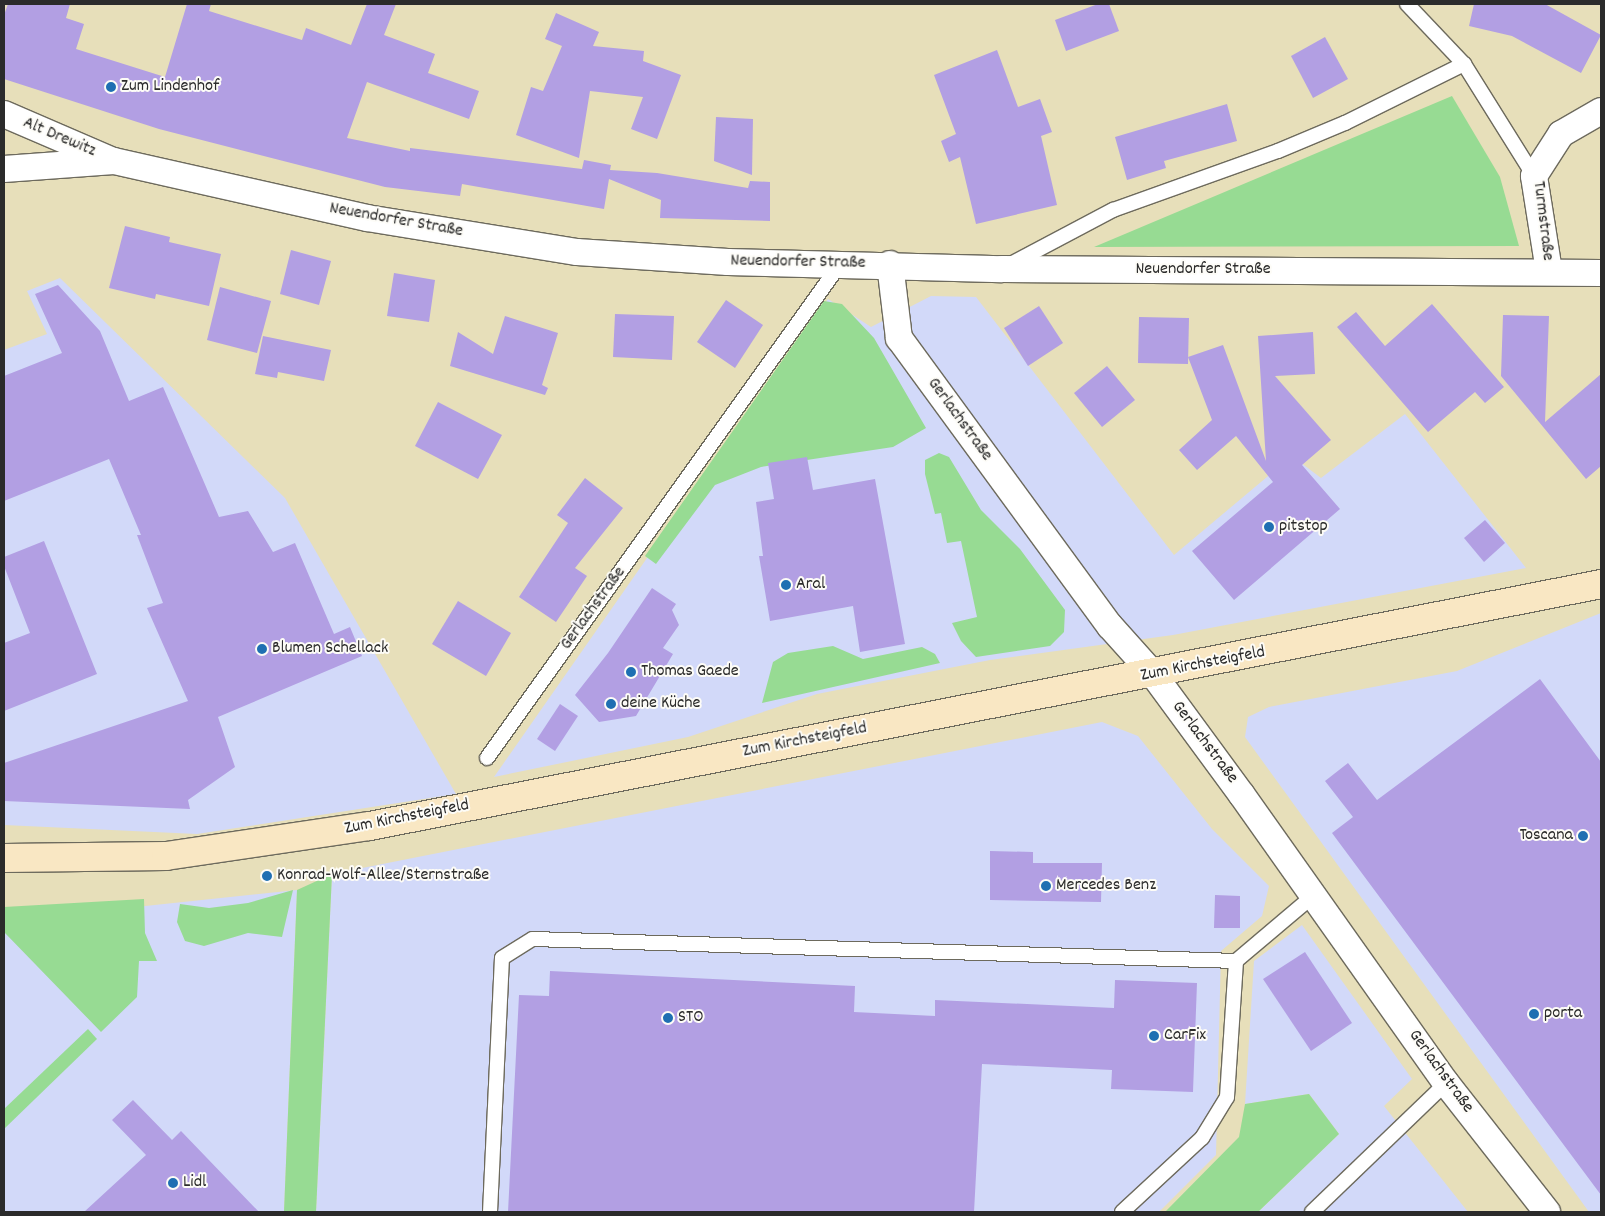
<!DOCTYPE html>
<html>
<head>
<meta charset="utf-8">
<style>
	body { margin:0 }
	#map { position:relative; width:1605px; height:1216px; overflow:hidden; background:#e7dfba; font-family:Dekko,sans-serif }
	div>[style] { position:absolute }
	.built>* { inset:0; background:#d2d9f9 }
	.green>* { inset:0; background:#97db93 }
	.building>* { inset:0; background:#b29fe3 }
	.roads { filter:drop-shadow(1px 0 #6d6a5d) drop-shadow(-1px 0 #6d6a5d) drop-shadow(0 1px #6d6a5d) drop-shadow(0 -1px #6d6a5d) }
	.lane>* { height:14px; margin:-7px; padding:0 7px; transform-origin:7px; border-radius:7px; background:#fff }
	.street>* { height:26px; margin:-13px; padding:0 13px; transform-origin:13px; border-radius:13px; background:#fff }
	.secondary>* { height:28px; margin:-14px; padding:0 14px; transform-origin:14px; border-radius:14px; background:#f9e7c3 }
	.dots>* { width:14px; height:14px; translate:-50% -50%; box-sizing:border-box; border:2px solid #fdfcf7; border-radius:50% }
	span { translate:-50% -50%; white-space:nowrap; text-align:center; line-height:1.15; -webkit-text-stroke:4px #fdfcf7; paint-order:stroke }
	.poi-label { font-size:18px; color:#2b2b2b }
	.left { translate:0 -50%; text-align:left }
	.right { translate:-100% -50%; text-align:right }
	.street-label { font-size:18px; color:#2b2b2b }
	.frame { position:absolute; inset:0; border:5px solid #2b2b2b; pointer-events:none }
</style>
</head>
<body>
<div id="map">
	<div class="built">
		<div style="clip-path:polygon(60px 278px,285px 498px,456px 794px,197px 834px,4px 825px,4px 350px,47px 334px,27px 291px)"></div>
		<div style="clip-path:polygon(931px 296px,976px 297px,1174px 555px,1292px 456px,1321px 478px,1405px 414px,1526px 568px,1173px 635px,990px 660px,817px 694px,688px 737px,494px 777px,828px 299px,871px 327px)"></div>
		<div style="clip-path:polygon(1601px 613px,1601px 1212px,1589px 1212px,1245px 737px,1248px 717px,1269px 707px,1457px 671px)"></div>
		<div style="clip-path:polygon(1102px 722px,1138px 736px,1212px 829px,1269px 886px,1262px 916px,1221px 951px,1216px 1155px,1159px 1212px,316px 1212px,332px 874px)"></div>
		<div style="clip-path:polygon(297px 890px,284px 1212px,4px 1212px,4px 921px)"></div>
		<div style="clip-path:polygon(1302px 925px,1412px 1079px,1384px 1106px,1468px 1212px,1258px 1212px,1339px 1134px,1309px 1094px,1245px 1104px,1254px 961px)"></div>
	</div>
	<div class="green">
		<div style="clip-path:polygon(1452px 96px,1500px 177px,1519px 246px,1094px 247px)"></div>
		<div style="clip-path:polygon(824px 301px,842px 304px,874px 338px,926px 428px,893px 447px,761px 467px,715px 485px,656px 564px,645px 556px)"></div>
		<div style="clip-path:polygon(939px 453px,949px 457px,981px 510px,1020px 549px,1065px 610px,1064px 632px,1050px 646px,976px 657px,961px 641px,952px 623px,977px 617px,961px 541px,947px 543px,941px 513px,935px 514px,925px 474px,925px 460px)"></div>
		<div style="clip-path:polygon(833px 646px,863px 659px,922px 647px,935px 654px,940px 663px,762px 703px,773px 662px,788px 653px)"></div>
		<div style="clip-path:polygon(332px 874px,316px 1212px,284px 1212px,297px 890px)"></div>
		<div style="clip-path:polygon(293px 890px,282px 937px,248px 933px,204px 946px,185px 941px,177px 922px,180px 904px,209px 908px,248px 903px)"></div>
		<div style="clip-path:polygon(144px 899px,145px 933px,157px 961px,139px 961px,137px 997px,101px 1032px,4px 932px,4px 907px)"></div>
		<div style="clip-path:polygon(88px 1029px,97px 1039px,4px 1129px,4px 1109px)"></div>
		<div style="clip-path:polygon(1309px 1094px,1339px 1134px,1258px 1212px,1165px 1212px,1239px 1137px,1245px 1104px)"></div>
	</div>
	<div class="building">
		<div style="clip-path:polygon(8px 4px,70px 4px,66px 18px,84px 24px,76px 49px,165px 77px,187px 4px,211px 4px,209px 11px,302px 40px,306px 28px,351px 45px,367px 4px,396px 4px,384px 35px,435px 54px,428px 73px,479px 91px,469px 119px,367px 82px,347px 138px,410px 151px,410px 148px,582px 169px,584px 160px,611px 165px,610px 170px,657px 173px,748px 188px,750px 181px,770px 182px,770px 221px,660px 218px,661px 200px,609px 179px,604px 209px,462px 184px,460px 196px,385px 187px,159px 129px,4px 79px,4px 15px)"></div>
		<div style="clip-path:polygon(1098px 4px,1109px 4px,1119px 31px,1066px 51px,1055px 20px)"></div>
		<div style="clip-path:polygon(1474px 4px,1545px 4px,1601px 35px,1581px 73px,1512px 36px,1469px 26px)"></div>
		<div style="clip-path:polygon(556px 13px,599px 32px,593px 46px,644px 51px,643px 61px,681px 75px,657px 139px,631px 129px,643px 97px,590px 91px,579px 158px,516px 135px,531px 87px,543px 91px,562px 46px,545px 39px)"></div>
		<div style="clip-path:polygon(1325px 37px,1348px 79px,1313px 98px,1291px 56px)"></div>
		<div style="clip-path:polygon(997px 50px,1018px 107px,1040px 99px,1052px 132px,1041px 136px,1057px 205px,976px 224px,960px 157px,949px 162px,941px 141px,956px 134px,934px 75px)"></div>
		<div style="clip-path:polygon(1227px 104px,1237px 141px,1164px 161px,1166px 168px,1127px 180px,1115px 137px)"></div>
		<div style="clip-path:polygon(716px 117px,753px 119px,752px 175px,714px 161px)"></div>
		<div style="clip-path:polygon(125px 226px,170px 237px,169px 242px,221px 254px,209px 306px,156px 294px,155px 299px,109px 288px)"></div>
		<div style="clip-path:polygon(291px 250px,331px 261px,319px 305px,280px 294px)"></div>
		<div style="clip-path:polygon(394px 273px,435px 280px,429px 322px,387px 316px)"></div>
		<div style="clip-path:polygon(58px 285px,100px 331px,129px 401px,163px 387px,219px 517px,248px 511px,273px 552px,295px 543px,334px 634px,350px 627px,362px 656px,218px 717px,235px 767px,188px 800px,190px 809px,4px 801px,4px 763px,188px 701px,147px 608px,163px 603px,137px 535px,141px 535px,109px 459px,4px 501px,4px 376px,62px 353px,35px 294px)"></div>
		<div style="clip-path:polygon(220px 287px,271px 301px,257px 353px,207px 340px)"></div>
		<div style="clip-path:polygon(726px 300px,763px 325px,735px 368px,697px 342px)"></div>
		<div style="clip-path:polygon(1432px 304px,1504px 387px,1485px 403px,1475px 392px,1428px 432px,1337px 327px,1356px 312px,1385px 346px)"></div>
		<div style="clip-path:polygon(1039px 306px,1063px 343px,1028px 366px,1004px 328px)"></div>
		<div style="clip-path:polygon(615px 314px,674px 316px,672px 360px,613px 357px)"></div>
		<div style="clip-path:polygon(1503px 315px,1549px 316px,1545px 422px,1601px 374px,1601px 466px,1586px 479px,1501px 376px)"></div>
		<div style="clip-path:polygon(505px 316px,558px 333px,542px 385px,548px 388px,545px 395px,450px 366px,458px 332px,493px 354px)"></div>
		<div style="clip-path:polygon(1139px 317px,1189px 318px,1188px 364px,1138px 363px)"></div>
		<div style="clip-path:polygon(1313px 332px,1315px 374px,1275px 376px,1331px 440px,1302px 465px,1340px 509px,1234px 600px,1192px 551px,1273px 482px,1236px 436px,1197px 470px,1179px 450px,1212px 420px,1188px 357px,1223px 345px,1266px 461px,1258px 336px)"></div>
		<div style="clip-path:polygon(263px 336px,331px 350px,324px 381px,278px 372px,277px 378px,255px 374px)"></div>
		<div style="clip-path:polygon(1107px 366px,1135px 400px,1102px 427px,1074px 393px)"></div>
		<div style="clip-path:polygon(438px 402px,502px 435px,478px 479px,415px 446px)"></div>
		<div style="clip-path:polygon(807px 457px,813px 490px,875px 479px,905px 644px,860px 652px,853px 606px,770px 621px,759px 556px,763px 556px,756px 502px,774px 499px,768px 463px)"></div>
		<div style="clip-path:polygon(585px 478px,623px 508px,575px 568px,587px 576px,556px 622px,519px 597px,568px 523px,557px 515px)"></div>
		<div style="clip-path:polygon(1485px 520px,1505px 543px,1484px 562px,1464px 538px)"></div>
		<div style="clip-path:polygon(44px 541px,97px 674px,4px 711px,4px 643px,30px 633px,4px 566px,4px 557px)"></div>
		<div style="clip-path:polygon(652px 588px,676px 604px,672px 610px,679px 625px,663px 648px,673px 654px,636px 716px,599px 722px,575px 695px,608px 653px)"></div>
		<div style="clip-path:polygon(458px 601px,511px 633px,486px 676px,432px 644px)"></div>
		<div style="clip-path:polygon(1540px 679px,1601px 762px,1601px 1195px,1332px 833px,1353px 817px,1325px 781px,1348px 763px,1377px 800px)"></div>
		<div style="clip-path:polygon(560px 704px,578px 716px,555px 751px,537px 739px)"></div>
		<div style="clip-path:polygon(990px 851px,1033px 852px,1033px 863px,1102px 863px,1101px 902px,990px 900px)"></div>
		<div style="clip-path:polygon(1215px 895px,1240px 896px,1240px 928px,1214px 928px)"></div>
		<div style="clip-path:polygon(1305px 952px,1352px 1023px,1311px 1051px,1263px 979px)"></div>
		<div style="clip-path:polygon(550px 971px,855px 986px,854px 1012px,935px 1016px,935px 1000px,1114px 1008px,1115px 980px,1197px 983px,1193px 1092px,1111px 1089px,1112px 1070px,982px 1064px,974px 1212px,508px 1212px,519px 995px,549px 996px)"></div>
		<div style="clip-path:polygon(133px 1100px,172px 1140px,181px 1131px,259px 1212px,84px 1212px,146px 1155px,112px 1120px)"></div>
	</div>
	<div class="roads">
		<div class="lane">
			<div style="left:1407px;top:4px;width:83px;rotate:46.5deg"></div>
			<div style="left:1009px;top:265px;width:118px;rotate:-27.9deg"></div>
			<div style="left:1113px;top:210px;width:175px;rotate:-19.7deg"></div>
			<div style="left:1278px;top:151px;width:73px;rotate:-22.7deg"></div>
			<div style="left:1345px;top:123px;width:133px;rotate:-26.4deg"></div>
			<div style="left:1464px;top:64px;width:132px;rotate:58deg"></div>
			<div style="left:487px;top:758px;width:607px;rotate:-54.45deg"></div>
			<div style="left:490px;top:1212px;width:254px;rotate:-87.3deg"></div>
			<div style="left:502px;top:958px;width:36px;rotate:-32deg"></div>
			<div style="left:533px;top:939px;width:703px;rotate:1.79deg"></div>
			<div style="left:1236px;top:961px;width:102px;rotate:-40.2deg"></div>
			<div style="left:1122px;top:1212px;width:109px;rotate:-42.8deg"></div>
			<div style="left:1202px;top:1138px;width:48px;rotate:-58.6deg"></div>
			<div style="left:1227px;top:1097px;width:136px;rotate:-86.2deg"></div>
			<div style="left:1312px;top:1212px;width:186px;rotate:-43.9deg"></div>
		</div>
		<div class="street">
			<div style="left:4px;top:114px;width:116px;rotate:23.3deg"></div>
			<div style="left:4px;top:169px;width:110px;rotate:-4.2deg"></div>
			<div style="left:114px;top:161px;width:259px;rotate:12.7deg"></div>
			<div style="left:367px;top:218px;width:213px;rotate:9.2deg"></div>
			<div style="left:577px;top:252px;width:151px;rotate:3.8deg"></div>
			<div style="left:728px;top:262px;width:274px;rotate:1.5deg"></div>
			<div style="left:1002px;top:269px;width:599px;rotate:0.38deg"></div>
			<div style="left:890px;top:264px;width:75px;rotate:83.1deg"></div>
			<div style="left:899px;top:338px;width:357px;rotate:53.8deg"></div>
			<div style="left:1110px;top:626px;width:64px;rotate:48.1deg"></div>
			<div style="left:1153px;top:674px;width:150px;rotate:53.7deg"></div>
			<div style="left:1242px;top:795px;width:353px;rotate:54.7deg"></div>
			<div style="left:1446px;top:1083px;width:164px;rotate:51.9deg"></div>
			<div style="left:1549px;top:271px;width:96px;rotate:-99deg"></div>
			<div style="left:1534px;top:176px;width:50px;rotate:-57.3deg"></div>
			<div style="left:1561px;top:134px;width:46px;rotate:-29.9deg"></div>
		</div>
		<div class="secondary">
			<div style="left:4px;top:858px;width:162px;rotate:-0.7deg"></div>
			<div style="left:166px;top:856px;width:206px;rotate:-8.4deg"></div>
			<div style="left:370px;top:826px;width:1255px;rotate:-11.12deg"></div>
		</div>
	</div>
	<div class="dots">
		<div style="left:111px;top:87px;background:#1f6fb2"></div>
		<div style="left:1269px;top:527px;background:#1f6fb2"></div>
		<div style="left:786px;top:585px;background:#1f6fb2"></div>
		<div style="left:262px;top:649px;background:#1f6fb2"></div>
		<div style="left:631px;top:672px;background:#1f6fb2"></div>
		<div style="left:611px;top:704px;background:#1f6fb2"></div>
		<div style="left:1583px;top:836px;background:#1f6fb2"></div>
		<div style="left:267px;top:876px;background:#1f6fb2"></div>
		<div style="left:1046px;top:886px;background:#1f6fb2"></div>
		<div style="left:1534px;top:1014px;background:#1f6fb2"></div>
		<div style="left:668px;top:1018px;background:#1f6fb2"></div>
		<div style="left:1154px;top:1036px;background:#1f6fb2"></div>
		<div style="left:173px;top:1183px;background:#1f6fb2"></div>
	</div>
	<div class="poi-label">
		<span class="left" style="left:121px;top:87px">Zum Lindenhof</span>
		<span class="left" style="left:1279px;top:527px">pitstop</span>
		<span class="left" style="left:796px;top:585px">Aral</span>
		<span class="left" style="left:272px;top:649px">Blumen Schellack</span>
		<span class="left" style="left:641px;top:672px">Thomas Gaede</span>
		<span class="left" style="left:621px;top:704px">deine Küche</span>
		<span class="right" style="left:1573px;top:836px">Toscana</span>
		<span class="left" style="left:277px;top:876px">Konrad-Wolf-Allee/Sternstraße</span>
		<span class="left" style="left:1056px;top:886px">Mercedes Benz</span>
		<span class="left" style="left:1544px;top:1014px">porta</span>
		<span class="left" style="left:678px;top:1018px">STO</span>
		<span class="left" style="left:1164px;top:1036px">CarFix</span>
		<span class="left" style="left:183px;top:1183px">Lidl</span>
	</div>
	<div class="street-label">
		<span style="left:59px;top:138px;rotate:23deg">Alt Drewitz</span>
		<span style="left:396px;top:221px;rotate:10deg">Neuendorfer Straße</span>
		<span style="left:1542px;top:221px;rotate:83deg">Turmstraße</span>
		<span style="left:798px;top:263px;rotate:1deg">Neuendorfer Straße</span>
		<span style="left:1203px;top:270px">Neuendorfer Straße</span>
		<span style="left:959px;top:420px;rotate:54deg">Gerlachstraße</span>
		<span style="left:594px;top:609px;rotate:-54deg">Gerlachstraße</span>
		<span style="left:1203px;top:665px;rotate:-11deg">Zum Kirchsteigfeld</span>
		<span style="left:805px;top:741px;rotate:-11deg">Zum Kirchsteigfeld</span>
		<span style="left:1204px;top:743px;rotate:53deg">Gerlachstraße</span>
		<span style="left:407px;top:818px;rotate:-11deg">Zum Kirchsteigfeld</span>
		<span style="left:1440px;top:1072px;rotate:54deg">Gerlachstraße</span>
	</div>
	<div class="frame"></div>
</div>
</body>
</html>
